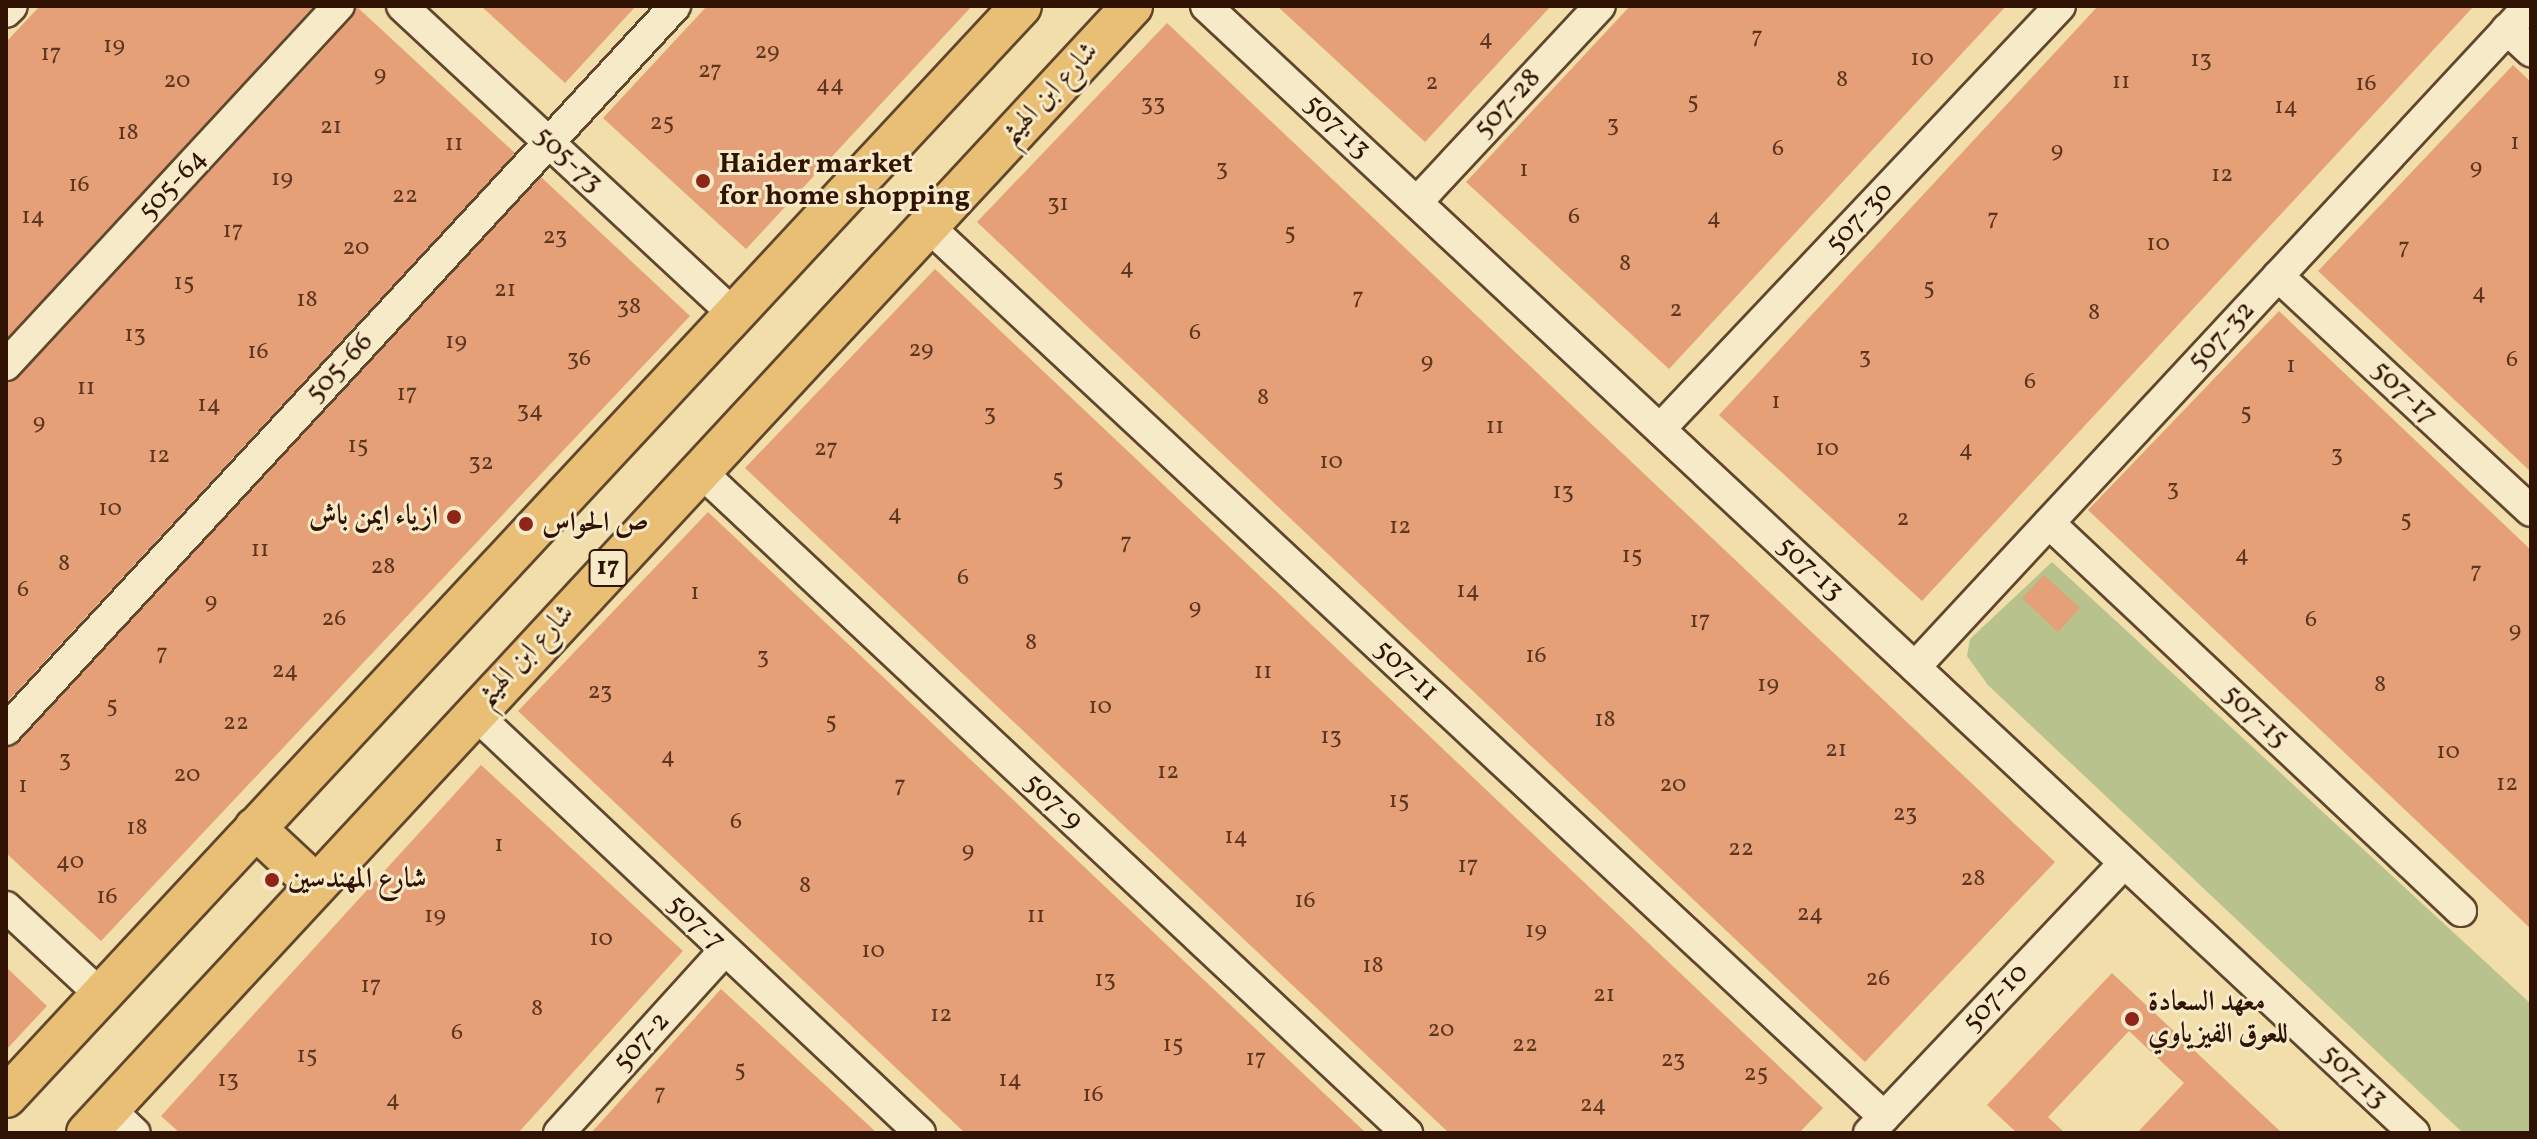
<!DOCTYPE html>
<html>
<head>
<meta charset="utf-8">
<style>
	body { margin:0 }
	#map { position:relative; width:2537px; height:1139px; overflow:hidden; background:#f2deab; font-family:Vollkorn,Amiri,serif }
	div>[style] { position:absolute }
	.green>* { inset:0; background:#b7c28c }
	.building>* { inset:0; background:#e5a078 }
	.roads { filter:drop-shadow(2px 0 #60462d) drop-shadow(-2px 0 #60462d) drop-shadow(0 2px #60462d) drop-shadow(0 -2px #60462d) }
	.minor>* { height:30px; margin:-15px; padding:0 15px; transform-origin:15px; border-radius:15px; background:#f7eac8 }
	.major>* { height:40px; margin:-20px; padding:0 20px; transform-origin:20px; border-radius:20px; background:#e9bf76 }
	.dots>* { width:22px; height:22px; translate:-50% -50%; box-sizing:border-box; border:4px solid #f7eac8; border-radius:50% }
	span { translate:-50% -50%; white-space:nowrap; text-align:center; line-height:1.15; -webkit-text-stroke:6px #f7eac8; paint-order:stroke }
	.number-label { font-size:24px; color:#5d3620 }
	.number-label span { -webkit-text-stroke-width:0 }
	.shield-label span { padding:2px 6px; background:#f7eac8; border:2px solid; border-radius:6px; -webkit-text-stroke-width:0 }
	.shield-label { font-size:26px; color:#301303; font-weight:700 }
	.street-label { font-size:28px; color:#301303 }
	.poi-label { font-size:28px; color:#301303; font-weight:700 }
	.left { translate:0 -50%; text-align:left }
	.right { translate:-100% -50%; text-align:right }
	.frame { position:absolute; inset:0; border:8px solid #301303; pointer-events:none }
</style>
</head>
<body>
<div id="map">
	<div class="green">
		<div style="clip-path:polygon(2052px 562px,2531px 1004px,2531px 1133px,2463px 1133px,1988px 685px,1967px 656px,1970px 639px)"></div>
	</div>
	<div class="building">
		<div style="clip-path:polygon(40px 6px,314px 6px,6px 339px,6px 42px)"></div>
		<div style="clip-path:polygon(356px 6px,515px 153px,6px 703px,6px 382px,19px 377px,352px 18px)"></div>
		<div style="clip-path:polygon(481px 6px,636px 6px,565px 83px)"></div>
		<div style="clip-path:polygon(707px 6px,972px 6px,746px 249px,603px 118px)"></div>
		<div style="clip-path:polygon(1277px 6px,1551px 6px,1425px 142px)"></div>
		<div style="clip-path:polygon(1630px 6px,2006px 6px,1669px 369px,1466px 182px)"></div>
		<div style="clip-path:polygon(2098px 6px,2474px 6px,1922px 601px,1719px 415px)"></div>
		<div style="clip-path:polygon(1167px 23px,2055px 862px,1865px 1062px,977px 222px)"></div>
		<div style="clip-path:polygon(2513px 65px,2531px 82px,2531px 472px,2318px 271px)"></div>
		<div style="clip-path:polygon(541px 177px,690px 316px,101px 941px,6px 853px,6px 748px,19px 742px)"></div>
		<div style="clip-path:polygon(935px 269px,1823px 1108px,1799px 1133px,1449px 1133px,745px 468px)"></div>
		<div style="clip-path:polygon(2279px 311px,2531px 550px,2531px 929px,2088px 510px)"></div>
		<div style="clip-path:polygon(708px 512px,845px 641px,1366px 1133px,965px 1133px,791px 969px,518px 711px)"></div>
		<div style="clip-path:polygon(2044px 575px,2080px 608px,2058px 632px,2022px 598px)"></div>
		<div style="clip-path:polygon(481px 765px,683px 951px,518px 1133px,180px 1133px,161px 1116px)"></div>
		<div style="clip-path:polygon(6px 967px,47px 1006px,6px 1050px)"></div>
		<div style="clip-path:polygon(2112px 973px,2282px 1133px,2137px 1133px,2184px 1083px,2129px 1031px,2048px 1117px,2065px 1133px,2017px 1133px,1987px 1105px)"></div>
		<div style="clip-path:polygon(721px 989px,822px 1082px,877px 1133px,591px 1133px)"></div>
	</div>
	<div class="roads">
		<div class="minor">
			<div style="left:402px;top:6px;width:453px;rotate:42.9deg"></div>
			<div style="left:1206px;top:6px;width:1652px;rotate:43.01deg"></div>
			<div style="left:6px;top:12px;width:8px;rotate:-45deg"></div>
			<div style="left:2507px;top:29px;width:33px;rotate:43deg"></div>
			<div style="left:1417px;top:202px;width:268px;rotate:-47deg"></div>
			<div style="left:928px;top:226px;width:1307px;rotate:42.98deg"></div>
			<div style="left:2278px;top:276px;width:345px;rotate:42.9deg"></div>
			<div style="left:6px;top:365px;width:490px;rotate:-47.2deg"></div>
			<div style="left:1660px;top:429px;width:582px;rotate:-46.6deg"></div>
			<div style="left:700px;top:471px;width:969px;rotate:43.12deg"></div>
			<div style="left:2049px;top:523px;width:566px;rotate:43.28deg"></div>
			<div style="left:1915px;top:667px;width:902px;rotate:-47.11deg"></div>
			<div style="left:473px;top:712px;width:614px;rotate:43.28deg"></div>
			<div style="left:6px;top:730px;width:986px;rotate:-47.26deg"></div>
			<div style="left:6px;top:907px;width:131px;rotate:42.8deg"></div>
			<div style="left:109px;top:1109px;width:35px;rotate:43deg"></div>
			<div style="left:559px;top:1133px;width:247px;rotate:-47.8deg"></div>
			<div style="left:1869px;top:1133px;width:371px;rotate:-46.6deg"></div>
		</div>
		<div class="major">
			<div style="left:255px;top:828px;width:83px;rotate:43.1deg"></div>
			<div style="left:6px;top:1097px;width:1490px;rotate:-47.07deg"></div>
			<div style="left:87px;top:1133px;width:1537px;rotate:-47.16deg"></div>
		</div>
	</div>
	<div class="dots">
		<div style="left:703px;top:181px;background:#8f2418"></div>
		<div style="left:454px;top:517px;background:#8f2418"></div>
		<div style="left:526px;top:524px;background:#8f2418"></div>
		<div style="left:272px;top:880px;background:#8f2418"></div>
		<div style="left:2132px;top:1019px;background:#8f2418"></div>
	</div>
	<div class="number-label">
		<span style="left:1757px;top:38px">7</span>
		<span style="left:1486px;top:40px">4</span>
		<span style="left:114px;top:47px">19</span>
		<span style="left:767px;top:53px">29</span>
		<span style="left:51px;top:55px">17</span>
		<span style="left:1922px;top:60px">10</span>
		<span style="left:2201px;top:61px">13</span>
		<span style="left:710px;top:72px">27</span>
		<span style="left:380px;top:76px">9</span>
		<span style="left:1842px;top:81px">8</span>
		<span style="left:177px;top:82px">20</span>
		<span style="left:2121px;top:83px">11</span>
		<span style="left:1432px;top:84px">2</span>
		<span style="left:2366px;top:85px">16</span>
		<span style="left:830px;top:86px">44</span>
		<span style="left:1693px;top:103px">5</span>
		<span style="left:1153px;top:105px">33</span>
		<span style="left:2286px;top:108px">14</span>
		<span style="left:662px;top:124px">25</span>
		<span style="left:1613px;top:126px">3</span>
		<span style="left:331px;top:128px">21</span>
		<span style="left:128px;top:134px">18</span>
		<span style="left:2515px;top:144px">1</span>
		<span style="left:454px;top:145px">11</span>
		<span style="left:1778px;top:150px">6</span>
		<span style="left:2057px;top:152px">9</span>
		<span style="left:2476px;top:169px">9</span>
		<span style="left:1222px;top:170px">3</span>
		<span style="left:1524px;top:171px">1</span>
		<span style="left:2222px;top:176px">12</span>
		<span style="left:282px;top:180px">19</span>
		<span style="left:79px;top:186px">16</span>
		<span style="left:405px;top:197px">22</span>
		<span style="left:1058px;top:205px">31</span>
		<span style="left:33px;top:218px">14</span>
		<span style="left:1574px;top:218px">6</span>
		<span style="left:1714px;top:219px">4</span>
		<span style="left:1993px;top:220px">7</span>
		<span style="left:233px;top:232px">17</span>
		<span style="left:1290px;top:234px">5</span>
		<span style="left:555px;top:238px">23</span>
		<span style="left:2158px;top:245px">10</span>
		<span style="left:356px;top:249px">20</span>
		<span style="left:2404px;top:249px">7</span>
		<span style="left:1625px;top:265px">8</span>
		<span style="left:1127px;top:269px">4</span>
		<span style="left:184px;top:284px">15</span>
		<span style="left:1929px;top:289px">5</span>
		<span style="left:505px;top:291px">21</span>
		<span style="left:2479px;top:294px">4</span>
		<span style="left:1358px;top:299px">7</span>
		<span style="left:307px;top:301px">18</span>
		<span style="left:629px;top:308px">38</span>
		<span style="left:1676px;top:311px">2</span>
		<span style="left:2094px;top:314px">8</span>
		<span style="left:1195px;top:334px">6</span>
		<span style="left:135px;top:336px">13</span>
		<span style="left:456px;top:343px">19</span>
		<span style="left:921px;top:351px">29</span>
		<span style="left:258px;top:353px">16</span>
		<span style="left:1865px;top:358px">3</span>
		<span style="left:579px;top:360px">36</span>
		<span style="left:2512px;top:361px">6</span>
		<span style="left:1427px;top:363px">9</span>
		<span style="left:2291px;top:367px">1</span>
		<span style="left:2030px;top:383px">6</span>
		<span style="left:86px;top:389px">11</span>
		<span style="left:407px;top:395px">17</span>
		<span style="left:1263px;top:399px">8</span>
		<span style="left:1776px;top:403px">1</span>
		<span style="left:209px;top:406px">14</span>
		<span style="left:530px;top:412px">34</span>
		<span style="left:2246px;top:414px">5</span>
		<span style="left:990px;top:415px">3</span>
		<span style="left:39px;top:424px">9</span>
		<span style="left:1495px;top:428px">11</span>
		<span style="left:358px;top:447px">15</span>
		<span style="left:826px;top:450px">27</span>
		<span style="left:1827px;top:450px">10</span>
		<span style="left:1966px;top:451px">4</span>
		<span style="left:2337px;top:456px">3</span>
		<span style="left:159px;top:457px">12</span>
		<span style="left:1331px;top:463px">10</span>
		<span style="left:481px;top:464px">32</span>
		<span style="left:1058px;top:480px">5</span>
		<span style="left:2173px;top:490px">3</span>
		<span style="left:1563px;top:493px">13</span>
		<span style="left:110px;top:510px">10</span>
		<span style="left:895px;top:515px">4</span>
		<span style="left:1903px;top:520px">2</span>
		<span style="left:2406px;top:521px">5</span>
		<span style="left:1400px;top:528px">12</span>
		<span style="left:1126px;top:544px">7</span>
		<span style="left:260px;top:551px">11</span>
		<span style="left:2242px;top:556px">4</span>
		<span style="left:1632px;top:557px">15</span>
		<span style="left:64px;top:565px">8</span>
		<span style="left:383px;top:568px">28</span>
		<span style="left:2476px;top:573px">7</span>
		<span style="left:963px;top:579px">6</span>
		<span style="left:23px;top:591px">6</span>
		<span style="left:1468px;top:592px">14</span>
		<span style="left:695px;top:594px">1</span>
		<span style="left:211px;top:603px">9</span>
		<span style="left:1195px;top:609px">9</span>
		<span style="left:334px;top:620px">26</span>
		<span style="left:2311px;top:621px">6</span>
		<span style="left:1700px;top:622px">17</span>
		<span style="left:2515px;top:632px">9</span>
		<span style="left:1031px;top:644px">8</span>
		<span style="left:162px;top:655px">7</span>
		<span style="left:1536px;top:657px">16</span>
		<span style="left:763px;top:658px">3</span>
		<span style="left:285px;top:672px">24</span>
		<span style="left:1263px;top:673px">11</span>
		<span style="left:1768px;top:686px">19</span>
		<span style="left:2380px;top:686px">8</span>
		<span style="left:600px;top:693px">23</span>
		<span style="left:112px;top:707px">5</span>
		<span style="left:1100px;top:708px">10</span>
		<span style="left:1605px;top:721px">18</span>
		<span style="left:831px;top:723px">5</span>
		<span style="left:236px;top:724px">22</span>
		<span style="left:1331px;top:738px">13</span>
		<span style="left:1836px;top:751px">21</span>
		<span style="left:2448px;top:753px">10</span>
		<span style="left:668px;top:758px">4</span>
		<span style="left:65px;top:761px">3</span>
		<span style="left:1168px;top:773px">12</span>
		<span style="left:187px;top:776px">20</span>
		<span style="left:2507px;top:785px">12</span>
		<span style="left:1673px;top:786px">20</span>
		<span style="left:23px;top:787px">1</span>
		<span style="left:900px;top:787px">7</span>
		<span style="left:1399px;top:802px">15</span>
		<span style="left:1905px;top:815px">23</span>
		<span style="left:736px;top:823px">6</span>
		<span style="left:137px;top:829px">18</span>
		<span style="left:1236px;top:838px">14</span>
		<span style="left:499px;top:846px">1</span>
		<span style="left:1741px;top:850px">22</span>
		<span style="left:968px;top:852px">9</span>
		<span style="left:70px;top:863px">40</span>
		<span style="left:1468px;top:867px">17</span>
		<span style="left:1973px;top:880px">28</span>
		<span style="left:805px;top:887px">8</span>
		<span style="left:107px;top:898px">16</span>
		<span style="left:1305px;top:902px">16</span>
		<span style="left:1810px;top:915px">24</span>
		<span style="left:435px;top:917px">19</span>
		<span style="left:1036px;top:917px">11</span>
		<span style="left:1536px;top:932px">19</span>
		<span style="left:601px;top:940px">10</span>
		<span style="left:873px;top:952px">10</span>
		<span style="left:1373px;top:967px">18</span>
		<span style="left:1878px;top:980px">26</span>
		<span style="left:1105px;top:981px">13</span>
		<span style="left:371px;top:987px">17</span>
		<span style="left:1604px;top:996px">21</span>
		<span style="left:537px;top:1010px">8</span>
		<span style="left:941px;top:1016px">12</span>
		<span style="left:1441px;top:1031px">20</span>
		<span style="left:457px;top:1034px">6</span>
		<span style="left:1173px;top:1046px">15</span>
		<span style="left:1525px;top:1046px">22</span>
		<span style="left:307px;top:1057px">15</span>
		<span style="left:1256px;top:1060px">17</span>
		<span style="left:1673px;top:1061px">23</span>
		<span style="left:740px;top:1071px">5</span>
		<span style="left:1756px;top:1075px">25</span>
		<span style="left:228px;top:1081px">13</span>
		<span style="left:1010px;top:1081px">14</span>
		<span style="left:660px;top:1095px">7</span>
		<span style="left:1093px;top:1096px">16</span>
		<span style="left:393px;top:1101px">4</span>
		<span style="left:1593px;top:1106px">24</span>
	</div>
	<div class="shield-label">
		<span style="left:608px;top:568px">17</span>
	</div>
	<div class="street-label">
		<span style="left:1050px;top:94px;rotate:-47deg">شارع ابن الهيثم</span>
		<span style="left:1508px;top:104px;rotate:-47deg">507-28</span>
		<span style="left:1337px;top:127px;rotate:43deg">507-13</span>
		<span style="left:568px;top:160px;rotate:43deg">505-73</span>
		<span style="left:173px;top:185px;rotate:-47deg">505-64</span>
		<span style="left:1860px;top:218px;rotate:-47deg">507-30</span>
		<span style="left:2222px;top:336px;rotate:-47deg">507-32</span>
		<span style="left:340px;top:368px;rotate:-47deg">505-66</span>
		<span style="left:2404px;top:393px;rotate:43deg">507-17</span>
		<span style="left:1810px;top:569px;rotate:43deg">507-13</span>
		<span style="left:526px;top:656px;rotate:-47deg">شارع ابن الهيثم</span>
		<span style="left:1406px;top:671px;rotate:43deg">507-11</span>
		<span style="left:2255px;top:717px;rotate:43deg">507-15</span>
		<span style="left:1053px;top:802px;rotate:43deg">507-9</span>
		<span style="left:696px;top:923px;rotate:43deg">507-7</span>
		<span style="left:1996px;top:998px;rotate:-47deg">507-10</span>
		<span style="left:642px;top:1042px;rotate:-48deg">507-2</span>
		<span style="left:2354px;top:1077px;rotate:43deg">507-13</span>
	</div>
	<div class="poi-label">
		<span class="left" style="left:719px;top:181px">Haider market<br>for home shopping</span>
		<span class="right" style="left:438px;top:517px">ازياء ايمن باش</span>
		<span class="left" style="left:542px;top:524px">ص الحواس</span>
		<span class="left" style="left:288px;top:880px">شارع المهندسين</span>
		<span class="left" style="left:2148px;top:1019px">معهد السعادة<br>للعوق الفيزياوي</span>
	</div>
	<div class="frame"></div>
</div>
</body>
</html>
